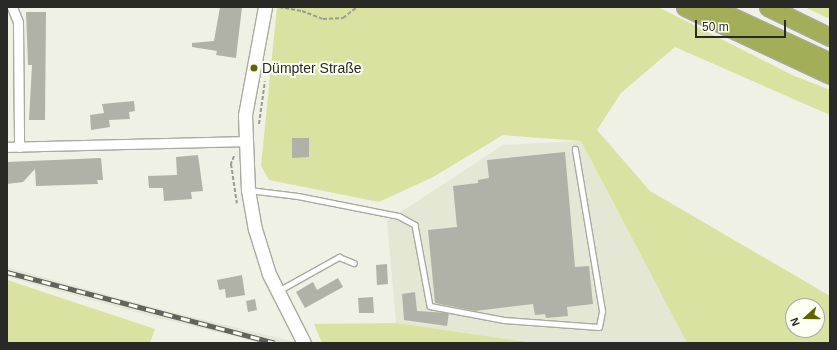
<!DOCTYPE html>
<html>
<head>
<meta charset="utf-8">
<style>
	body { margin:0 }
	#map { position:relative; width:837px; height:350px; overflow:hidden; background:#eff1e5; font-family:Arial,sans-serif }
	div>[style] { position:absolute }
	.built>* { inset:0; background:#e4e7d4 }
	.green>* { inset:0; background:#d9e2a0 }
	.building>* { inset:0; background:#b0b2a7 }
	.path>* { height:2px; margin-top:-1px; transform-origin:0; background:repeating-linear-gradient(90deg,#9a9c93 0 4px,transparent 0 6px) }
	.roads { filter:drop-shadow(1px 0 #a9aa9f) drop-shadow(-1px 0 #a9aa9f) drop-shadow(0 1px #a9aa9f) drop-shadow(0 -1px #a9aa9f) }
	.lane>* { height:4.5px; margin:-2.25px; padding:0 2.25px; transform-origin:2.25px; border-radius:2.25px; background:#fff }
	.street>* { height:9px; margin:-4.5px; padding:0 4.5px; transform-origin:4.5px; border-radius:4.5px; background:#fff }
	.secondary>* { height:13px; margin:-6.5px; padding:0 6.5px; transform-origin:6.5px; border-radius:6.5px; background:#fff }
	.highway>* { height:17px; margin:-8.5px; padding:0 8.5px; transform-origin:8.5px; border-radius:8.5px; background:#a4ad58 }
	.rail>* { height:4.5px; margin-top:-2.25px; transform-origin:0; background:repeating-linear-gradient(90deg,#fdfff3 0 9px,#62635c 0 18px); box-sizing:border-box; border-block:1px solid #62635c }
	.dots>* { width:11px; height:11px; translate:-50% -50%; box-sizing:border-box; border:2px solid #fdfff3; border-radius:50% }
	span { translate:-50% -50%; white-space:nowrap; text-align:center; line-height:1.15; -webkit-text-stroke:4px #fdfff3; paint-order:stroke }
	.poi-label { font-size:14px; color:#292a25 }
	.left { translate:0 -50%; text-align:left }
	.frame { position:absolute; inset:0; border:8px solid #292a25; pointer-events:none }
	.north { position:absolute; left:785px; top:298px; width:40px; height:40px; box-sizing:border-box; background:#fdfff3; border:1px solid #a8aaa1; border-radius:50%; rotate:249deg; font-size:11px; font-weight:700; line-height:16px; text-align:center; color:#292a25 }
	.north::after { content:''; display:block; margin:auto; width:14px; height:18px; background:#5d6401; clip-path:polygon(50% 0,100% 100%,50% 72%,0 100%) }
	.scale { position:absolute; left:695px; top:20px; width:91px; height:18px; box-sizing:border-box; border:2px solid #292a25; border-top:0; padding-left:5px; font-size:12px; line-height:14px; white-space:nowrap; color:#292a25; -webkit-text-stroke:3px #fdfff3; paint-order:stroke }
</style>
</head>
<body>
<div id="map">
	<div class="built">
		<div style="clip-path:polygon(581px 141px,687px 343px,535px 343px,396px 323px,387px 221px,503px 145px)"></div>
		<div style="clip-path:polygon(7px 267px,155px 308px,300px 343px,262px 343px,154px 317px,7px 277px)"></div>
	</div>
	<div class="green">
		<div style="clip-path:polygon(evenodd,277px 7px,658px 7px,792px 75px,830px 90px,830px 115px,675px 47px,621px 93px,597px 130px,650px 191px,830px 296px,830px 343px,687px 343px,581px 141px,503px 135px,433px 177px,379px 202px,269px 180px,261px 166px,277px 7px,793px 306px,817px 306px,817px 330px,793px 330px,793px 306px)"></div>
		<div style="clip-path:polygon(805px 7px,830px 7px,830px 19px,817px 13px)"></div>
		<div style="clip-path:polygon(7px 280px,155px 329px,150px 343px,7px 343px)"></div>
		<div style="clip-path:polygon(396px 323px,535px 343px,322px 343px,314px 324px)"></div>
	</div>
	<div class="building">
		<div style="clip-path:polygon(220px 7px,242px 7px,236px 58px,216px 55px,217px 51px,192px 47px,192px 43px,214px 41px)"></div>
		<div style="clip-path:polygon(26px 12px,46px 12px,45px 120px,29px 120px,32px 65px,28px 65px)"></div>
		<div style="clip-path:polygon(134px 101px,135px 111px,129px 112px,130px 119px,109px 120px,110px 127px,91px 130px,90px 115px,104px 113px,102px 104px)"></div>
		<div style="clip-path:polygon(292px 138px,309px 138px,309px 157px,292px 158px)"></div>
		<div style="clip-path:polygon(565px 152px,575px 267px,589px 266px,593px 304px,567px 307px,568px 316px,546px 318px,545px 314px,535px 315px,533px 304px,475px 311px,435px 303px,428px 230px,457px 227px,453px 186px,478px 183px,478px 180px,489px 178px,487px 160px)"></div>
		<div style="clip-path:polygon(198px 155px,203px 191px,191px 192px,192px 199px,164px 201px,163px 188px,149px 188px,148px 176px,177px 175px,176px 157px)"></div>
		<div style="clip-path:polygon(101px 158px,103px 180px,97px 180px,98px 184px,36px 186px,35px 169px,23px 182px,7px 184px,7px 162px)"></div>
		<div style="clip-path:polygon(387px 264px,388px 284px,377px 285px,376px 265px)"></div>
		<div style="clip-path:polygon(242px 275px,245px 295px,226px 298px,225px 289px,219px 290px,217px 280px)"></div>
		<div style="clip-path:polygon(338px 278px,343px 287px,305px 308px,296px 292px,313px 282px,317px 290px)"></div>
		<div style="clip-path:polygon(415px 292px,417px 311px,449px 313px,447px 326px,404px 320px,402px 294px)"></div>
		<div style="clip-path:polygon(373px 297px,374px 313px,359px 313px,358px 298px)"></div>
		<div style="clip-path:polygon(255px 299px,257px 310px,248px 312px,246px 301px)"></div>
	</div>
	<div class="path">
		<div style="left:279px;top:7px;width:23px;rotate:10deg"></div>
		<div style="left:302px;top:11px;width:22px;rotate:21deg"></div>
		<div style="left:323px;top:19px;width:20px;rotate:-3deg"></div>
		<div style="left:343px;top:18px;width:18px;rotate:-38deg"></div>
		<div style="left:259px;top:124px;width:43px;rotate:-82.1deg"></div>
		<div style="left:234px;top:156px;width:9px;rotate:111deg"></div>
		<div style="left:231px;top:164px;width:40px;rotate:81.5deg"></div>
	</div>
	<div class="roads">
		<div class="lane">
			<div style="left:249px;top:190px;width:49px;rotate:7deg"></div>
			<div style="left:298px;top:196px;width:103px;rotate:11.2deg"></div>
			<div style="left:399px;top:216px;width:18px;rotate:29deg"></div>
			<div style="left:415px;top:225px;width:82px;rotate:79.5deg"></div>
			<div style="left:430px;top:306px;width:75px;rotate:10.7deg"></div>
			<div style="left:504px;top:320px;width:95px;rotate:4.2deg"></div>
			<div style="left:599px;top:327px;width:16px;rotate:-79deg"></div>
			<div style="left:602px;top:311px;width:164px;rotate:-99.5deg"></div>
			<div style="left:278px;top:291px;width:70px;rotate:-29.1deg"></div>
			<div style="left:339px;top:257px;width:16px;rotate:22deg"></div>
		</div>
		<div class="street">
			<div style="left:12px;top:7px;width:16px;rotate:68deg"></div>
			<div style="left:18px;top:22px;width:125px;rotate:89.5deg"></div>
			<div style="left:7px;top:147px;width:238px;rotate:-1.4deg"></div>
		</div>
		<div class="secondary">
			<div style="left:265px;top:7px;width:110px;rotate:100.5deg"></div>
			<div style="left:245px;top:115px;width:75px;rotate:87.7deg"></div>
			<div style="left:248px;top:190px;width:40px;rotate:80deg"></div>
			<div style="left:255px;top:229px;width:47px;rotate:72.7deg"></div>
			<div style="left:269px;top:274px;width:77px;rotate:63.1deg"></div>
		</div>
		<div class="highway">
			<div style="left:685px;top:7px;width:160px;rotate:25.1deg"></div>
			<div style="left:711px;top:7px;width:131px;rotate:24.8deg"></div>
			<div style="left:768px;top:7px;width:69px;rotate:25.8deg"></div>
		</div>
	</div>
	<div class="rail">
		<div style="left:7px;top:272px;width:277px;rotate:14.8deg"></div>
	</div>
	<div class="dots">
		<div style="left:254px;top:68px;background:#5d6401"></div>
	</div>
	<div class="poi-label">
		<span class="left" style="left:262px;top:68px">Dümpter Straße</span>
	</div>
	<div class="frame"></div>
	<div class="north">N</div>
	<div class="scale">50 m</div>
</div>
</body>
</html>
